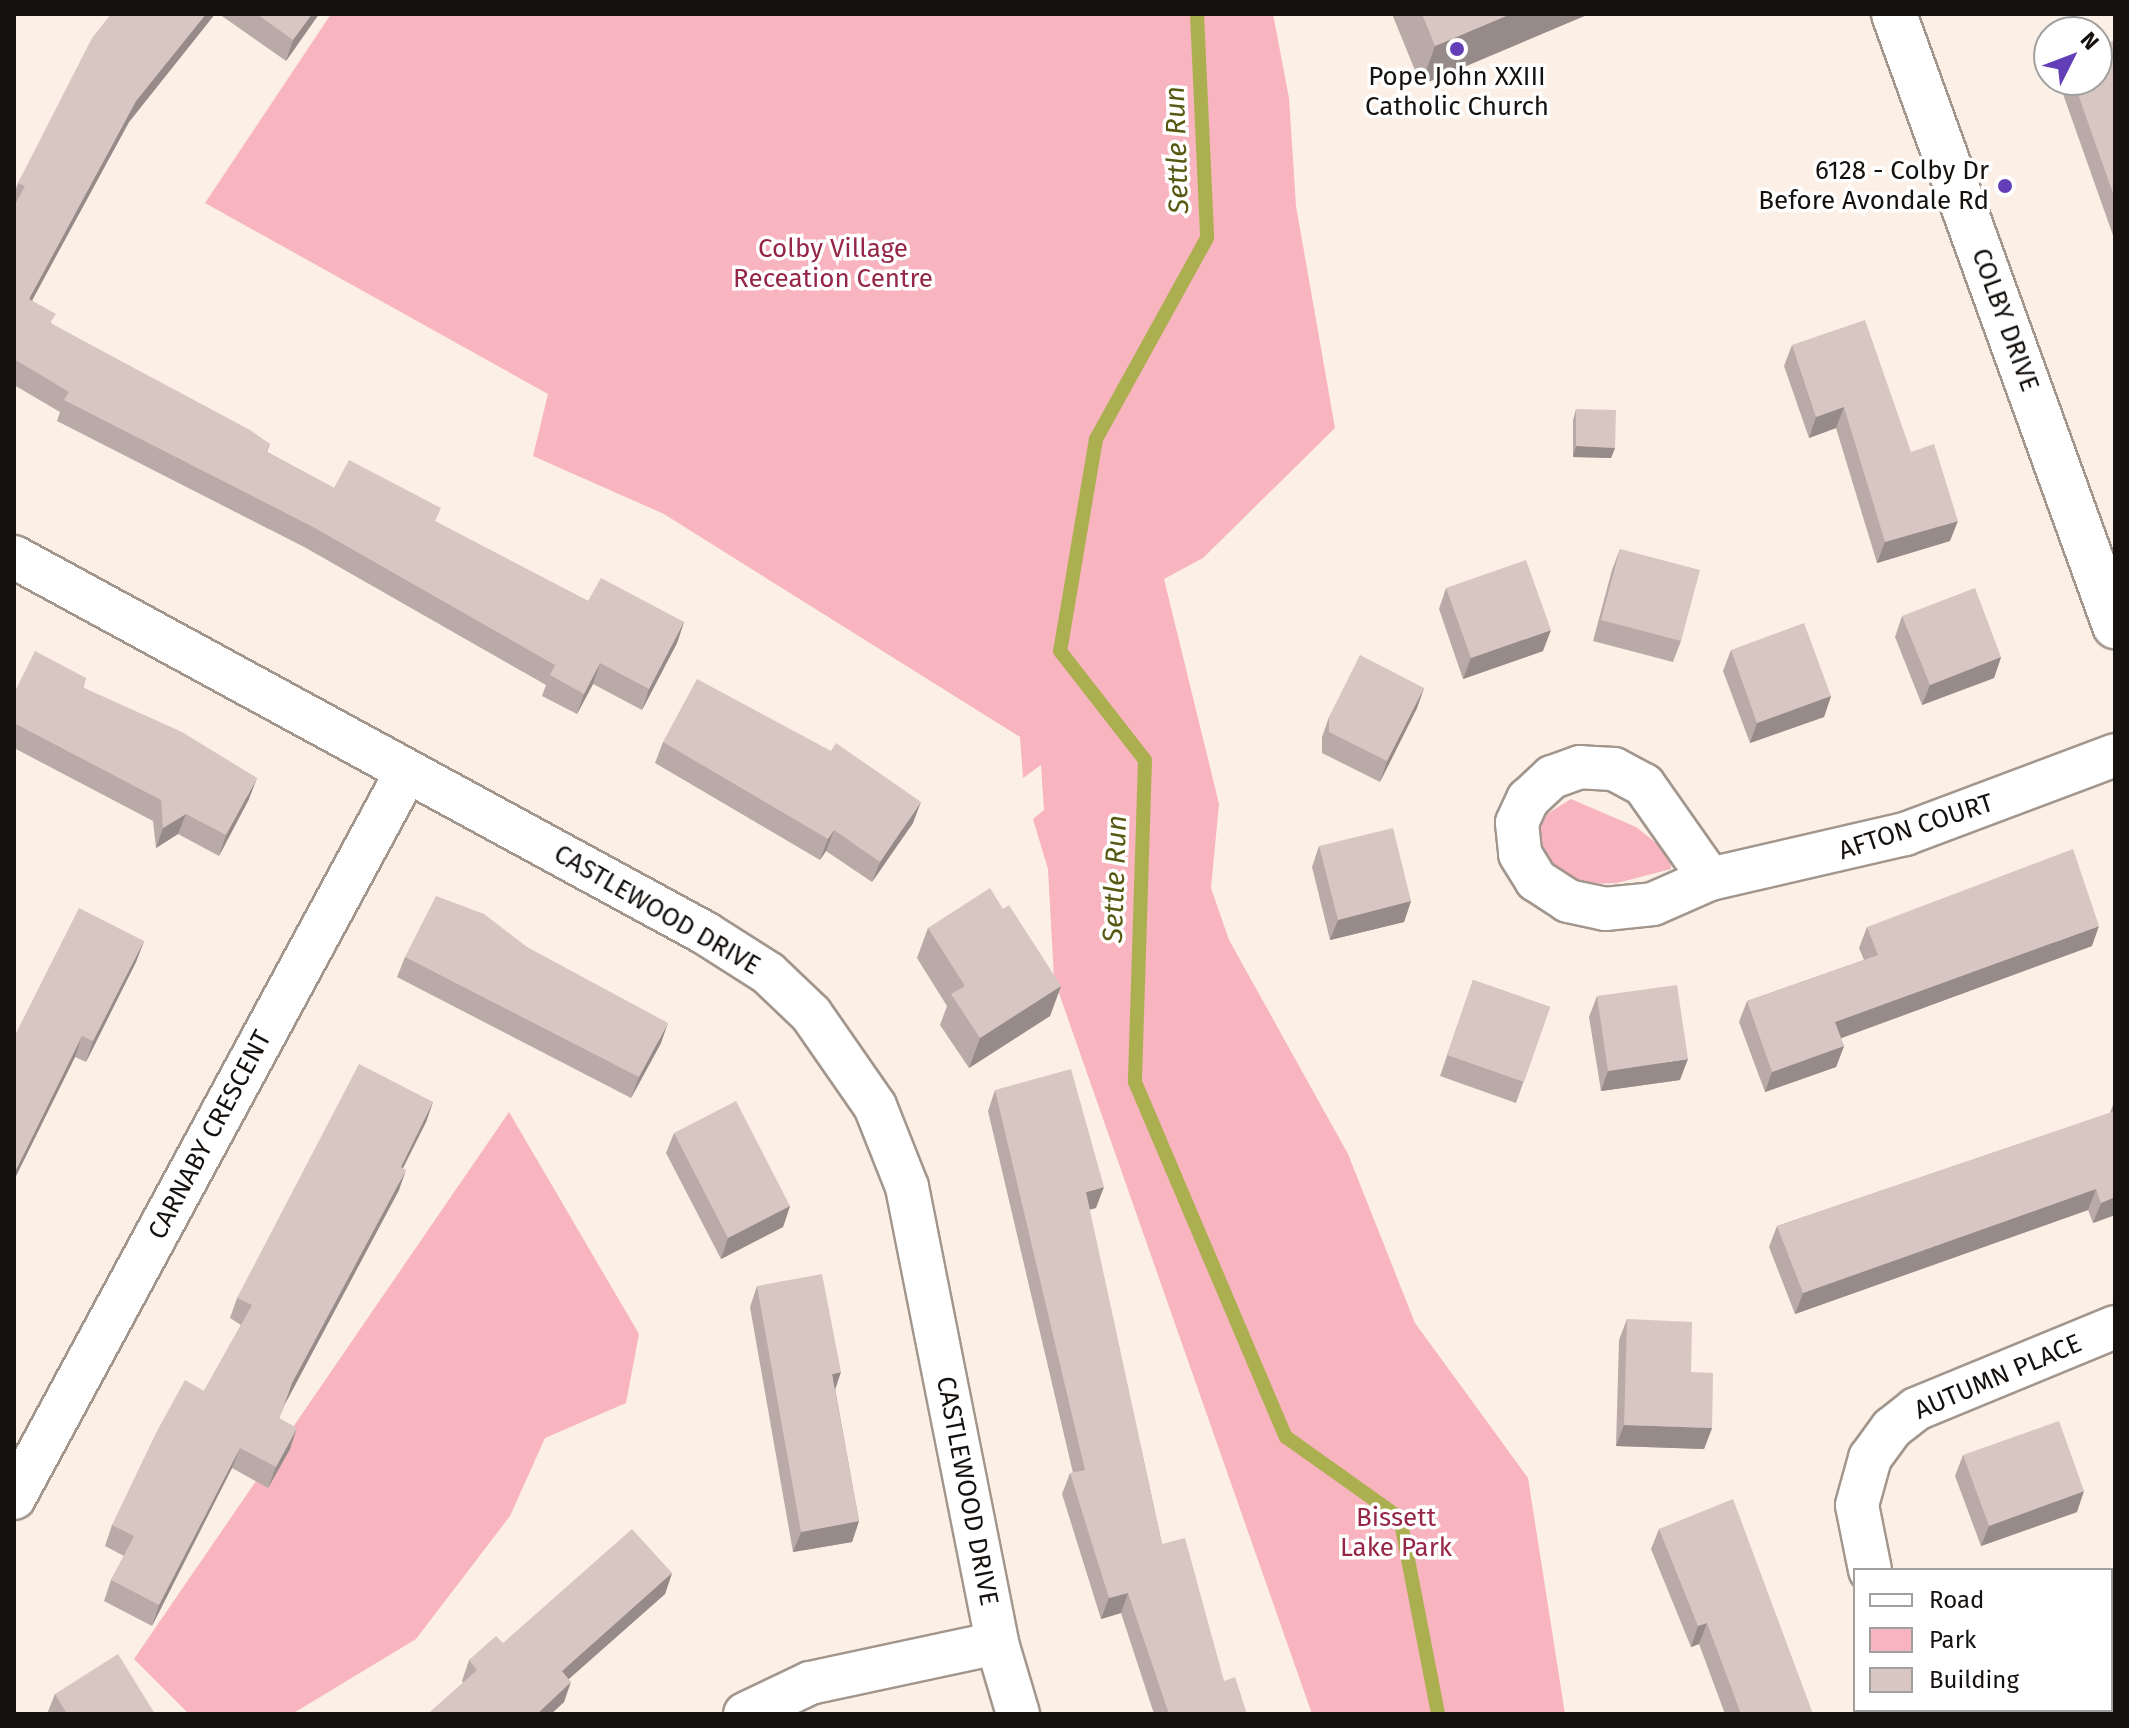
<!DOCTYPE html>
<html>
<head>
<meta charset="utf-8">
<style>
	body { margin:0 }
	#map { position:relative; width:2129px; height:1728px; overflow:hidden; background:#fcefe5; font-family:"Fira Sans",sans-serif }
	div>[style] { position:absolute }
	.green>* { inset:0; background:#f8b4bf }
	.stream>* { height:14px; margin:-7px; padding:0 7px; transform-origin:7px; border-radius:7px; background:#acaf50 }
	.roads { filter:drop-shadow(2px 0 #a2968d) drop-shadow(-2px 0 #a2968d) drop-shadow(0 2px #a2968d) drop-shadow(0 -2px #a2968d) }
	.minor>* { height:42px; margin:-21px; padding:0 21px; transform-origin:21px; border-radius:21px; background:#fff }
	.tertiary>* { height:44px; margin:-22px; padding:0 22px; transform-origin:22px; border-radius:22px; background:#fff }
	.wall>* { inset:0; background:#b9aaa7 }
	.shaded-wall>* { inset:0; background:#968b88 }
	.building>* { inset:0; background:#d7c6c2 }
	.dots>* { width:22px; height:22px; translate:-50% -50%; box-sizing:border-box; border:4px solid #fff; border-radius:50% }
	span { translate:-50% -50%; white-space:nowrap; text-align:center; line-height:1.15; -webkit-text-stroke:7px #fff; paint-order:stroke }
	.poi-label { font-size:26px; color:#15110e }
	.right { translate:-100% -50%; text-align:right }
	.park-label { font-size:26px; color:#962647 }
	.street-label { font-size:26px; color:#15110e }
	.water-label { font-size:28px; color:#575811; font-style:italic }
	.frame { position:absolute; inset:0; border:16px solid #15110e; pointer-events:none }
	.legend { position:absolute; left:1853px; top:1568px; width:260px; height:144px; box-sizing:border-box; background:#fff; border:2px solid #a1a09f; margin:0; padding:10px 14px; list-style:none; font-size:24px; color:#15110e }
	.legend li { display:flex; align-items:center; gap:16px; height:40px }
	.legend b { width:40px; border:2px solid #a1a09f }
	.north { position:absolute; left:2033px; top:16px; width:80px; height:80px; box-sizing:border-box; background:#fff; border:2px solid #a1a09f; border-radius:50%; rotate:48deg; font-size:22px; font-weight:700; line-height:32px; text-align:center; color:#15110e }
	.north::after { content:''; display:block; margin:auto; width:28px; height:36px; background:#623fb7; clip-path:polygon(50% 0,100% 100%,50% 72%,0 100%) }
</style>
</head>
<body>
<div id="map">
	<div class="green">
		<div style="clip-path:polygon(331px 14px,1273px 14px,1289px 98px,1296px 206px,1335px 428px,1203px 558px,1164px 579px,1219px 804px,1211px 888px,1229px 940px,1348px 1154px,1415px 1323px,1528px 1478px,1565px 1714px,1312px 1714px,1054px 979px,1048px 869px,1033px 819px,1044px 810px,1041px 765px,1023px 778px,1020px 737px,664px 514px,533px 456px,548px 394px,205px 203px)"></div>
		<div style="clip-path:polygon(1571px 799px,1636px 827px,1670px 854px,1671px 869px,1617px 883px,1579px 884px,1557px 875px,1535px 837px,1547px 814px)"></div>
		<div style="clip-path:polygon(509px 1112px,639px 1334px,626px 1403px,545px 1438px,510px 1516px,416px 1639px,292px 1714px,189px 1714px,134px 1659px)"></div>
	</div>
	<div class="stream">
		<div style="left:1197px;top:14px;width:224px;rotate:87.4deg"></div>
		<div style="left:1207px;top:238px;width:230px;rotate:118.9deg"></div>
		<div style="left:1096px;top:439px;width:215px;rotate:99.6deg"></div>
		<div style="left:1060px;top:651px;width:138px;rotate:52.1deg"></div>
		<div style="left:1145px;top:760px;width:322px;rotate:91.8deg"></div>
		<div style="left:1135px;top:1082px;width:386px;rotate:67deg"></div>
		<div style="left:1286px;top:1437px;width:140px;rotate:35.4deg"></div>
		<div style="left:1400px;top:1518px;width:200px;rotate:79deg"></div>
	</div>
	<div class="roads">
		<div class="minor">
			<div style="left:14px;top:557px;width:787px;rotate:28.55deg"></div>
			<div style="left:705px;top:933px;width:75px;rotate:32.4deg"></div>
			<div style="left:768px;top:973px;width:59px;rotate:43.6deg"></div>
			<div style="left:811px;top:1014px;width:112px;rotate:55.2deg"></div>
			<div style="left:875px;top:1106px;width:87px;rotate:68.4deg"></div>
			<div style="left:907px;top:1187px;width:465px;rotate:78.8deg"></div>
			<div style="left:997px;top:1643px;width:74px;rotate:73.5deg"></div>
			<div style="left:1710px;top:879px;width:115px;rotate:-125.1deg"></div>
			<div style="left:1644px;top:785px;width:34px;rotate:-152deg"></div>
			<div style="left:1614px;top:769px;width:34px;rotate:-177deg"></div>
			<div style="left:1580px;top:767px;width:30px;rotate:160deg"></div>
			<div style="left:1552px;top:777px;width:33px;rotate:137deg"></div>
			<div style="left:1528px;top:799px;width:26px;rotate:115deg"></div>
			<div style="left:1517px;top:823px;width:31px;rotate:84deg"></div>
			<div style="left:1520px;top:854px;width:31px;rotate:58deg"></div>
			<div style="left:1536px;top:880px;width:38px;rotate:33deg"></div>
			<div style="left:1568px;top:901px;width:38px;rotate:12deg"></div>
			<div style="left:1605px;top:909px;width:48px;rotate:-5.9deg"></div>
			<div style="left:1653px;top:904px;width:62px;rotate:-23.7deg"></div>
			<div style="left:1710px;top:879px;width:200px;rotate:-13deg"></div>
			<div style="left:1905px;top:834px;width:224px;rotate:-20.6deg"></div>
			<div style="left:14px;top:1498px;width:826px;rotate:-61.61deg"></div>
			<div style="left:1870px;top:1570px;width:66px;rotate:-101.3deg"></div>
			<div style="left:1857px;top:1505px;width:49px;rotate:-74.5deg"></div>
			<div style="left:1870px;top:1458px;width:37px;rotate:-54deg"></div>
			<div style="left:1892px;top:1428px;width:31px;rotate:-38deg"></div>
			<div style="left:1916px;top:1409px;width:215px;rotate:-22.4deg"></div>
			<div style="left:1918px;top:1710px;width:4px;rotate:76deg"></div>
			<div style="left:745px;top:1714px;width:72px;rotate:-25.5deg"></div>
			<div style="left:810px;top:1683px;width:191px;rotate:-12.1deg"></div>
		</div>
		<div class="tertiary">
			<div style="left:1894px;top:14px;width:651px;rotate:70.14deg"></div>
		</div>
	</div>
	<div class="wall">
		<div style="clip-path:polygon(111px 14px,215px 14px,129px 122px,32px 300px,52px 324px,270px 444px,267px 452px,334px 488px,436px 522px,588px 601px,684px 622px,677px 643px,642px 710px,593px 684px,577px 714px,542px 696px,546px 685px,306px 548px,57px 421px,60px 412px,14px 385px,14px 194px,18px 183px)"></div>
		<div style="clip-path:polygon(219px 14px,319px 14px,286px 61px)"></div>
		<div style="clip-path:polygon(1392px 14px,1589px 14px,1421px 85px)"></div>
		<div style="clip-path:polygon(2115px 40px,2115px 241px,2058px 80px,2097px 80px)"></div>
		<div style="clip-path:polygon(1792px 345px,1911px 452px,1950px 541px,1877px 563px,1836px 428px,1809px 438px,1784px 366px)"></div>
		<div style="clip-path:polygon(1576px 409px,1615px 448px,1611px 458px,1573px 457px,1573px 420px)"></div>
		<div style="clip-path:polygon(1620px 549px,1681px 641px,1673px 662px,1593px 641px,1612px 570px)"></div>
		<div style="clip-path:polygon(1446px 588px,1543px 651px,1463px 679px,1439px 609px)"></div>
		<div style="clip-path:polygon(1902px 616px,2001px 657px,1994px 678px,1922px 705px,1895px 637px)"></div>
		<div style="clip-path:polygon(1731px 650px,1831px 696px,1824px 717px,1750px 743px,1723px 671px)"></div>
		<div style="clip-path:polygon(86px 678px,83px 687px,249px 799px,219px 856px,178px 834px,156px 848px,153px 821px,14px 748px,14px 693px)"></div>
		<div style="clip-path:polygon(1424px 688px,1417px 708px,1380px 782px,1322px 753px,1322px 737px,1329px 717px)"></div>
		<div style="clip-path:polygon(663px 742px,913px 823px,872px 882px,826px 851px,820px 860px,655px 763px)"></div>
		<div style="clip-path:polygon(1319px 846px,1411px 901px,1404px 922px,1330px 940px,1312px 867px)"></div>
		<div style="clip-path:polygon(1003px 909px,1061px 986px,1050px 1016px,969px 1068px,940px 1025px,947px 1006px,917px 958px,928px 928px)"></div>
		<div style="clip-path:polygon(1867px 927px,2092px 946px,1841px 1038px,1844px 1046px,1836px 1067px,1765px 1092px,1739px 1022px,1747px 1001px,1864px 960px,1859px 948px)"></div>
		<div style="clip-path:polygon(144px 941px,136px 962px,86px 1062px,75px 1057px,14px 1180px,14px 1037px)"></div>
		<div style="clip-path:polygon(527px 947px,661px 1043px,631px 1098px,397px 977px,405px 957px)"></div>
		<div style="clip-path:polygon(1473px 980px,1550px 1007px,1516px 1103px,1440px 1076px)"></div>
		<div style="clip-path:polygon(1597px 996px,1680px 1080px,1601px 1091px,1589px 1017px)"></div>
		<div style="clip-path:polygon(995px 1090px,1096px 1208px,1089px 1209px,1162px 1544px,1224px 1681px,1247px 1714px,1154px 1714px,1121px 1613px,1101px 1619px,1062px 1494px,1070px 1473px,1073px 1473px,988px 1111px)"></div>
		<div style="clip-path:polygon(2115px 1099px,2115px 1215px,2093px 1223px,2088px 1210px,1795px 1314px,1769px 1247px,1777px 1226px,2110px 1113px)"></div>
		<div style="clip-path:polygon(433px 1102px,426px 1122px,403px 1168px,399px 1190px,285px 1404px,279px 1418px,290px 1449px,268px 1488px,232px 1468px,152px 1626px,104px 1601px,111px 1580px,124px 1556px,105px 1546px,112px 1525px,204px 1391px,241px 1325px,230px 1318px,237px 1298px)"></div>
		<div style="clip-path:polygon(674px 1133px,790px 1206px,783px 1227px,721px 1259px,666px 1153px)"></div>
		<div style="clip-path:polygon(757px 1286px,835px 1388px,859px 1521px,852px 1542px,793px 1552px,750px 1307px)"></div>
		<div style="clip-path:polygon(1627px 1319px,1691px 1372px,1712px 1428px,1704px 1449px,1616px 1446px,1619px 1340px)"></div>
		<div style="clip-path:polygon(1963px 1455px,2077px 1512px,1981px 1546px,1955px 1476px)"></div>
		<div style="clip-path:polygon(1659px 1529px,1813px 1714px,1725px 1714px,1699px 1644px,1691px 1647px,1651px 1549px)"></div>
		<div style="clip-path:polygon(672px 1573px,665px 1594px,569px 1679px,564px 1702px,551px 1714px,428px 1714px,463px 1683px,462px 1681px,469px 1660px,503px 1643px)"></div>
		<div style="clip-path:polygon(55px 1694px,155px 1714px,47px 1714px)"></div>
		<div style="clip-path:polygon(2038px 1710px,2111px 1710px,2115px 1714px,2039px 1714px)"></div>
	</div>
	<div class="shaded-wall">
		<div style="clip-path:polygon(206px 14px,215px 14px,129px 122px,22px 319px,29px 299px,136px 101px)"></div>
		<div style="clip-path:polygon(312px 14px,319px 14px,286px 61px,293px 40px)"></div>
		<div style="clip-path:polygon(1511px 14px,1589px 14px,1421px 85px,1435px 46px)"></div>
		<div style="clip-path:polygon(1844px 407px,1836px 428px,1809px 438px,1816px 417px)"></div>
		<div style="clip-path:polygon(1576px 446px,1615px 448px,1611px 458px,1573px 457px)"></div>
		<div style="clip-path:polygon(1958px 521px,1950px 541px,1877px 563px,1885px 542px)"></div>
		<div style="clip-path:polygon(684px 622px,677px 643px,642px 710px,649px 689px)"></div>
		<div style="clip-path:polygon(1551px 630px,1543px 651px,1463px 679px,1471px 658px)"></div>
		<div style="clip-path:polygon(2001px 657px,1994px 678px,1922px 705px,1930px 685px)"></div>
		<div style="clip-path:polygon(600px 663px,593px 684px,577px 714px,584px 694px)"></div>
		<div style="clip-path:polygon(1424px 688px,1417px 708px,1380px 782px,1387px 761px)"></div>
		<div style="clip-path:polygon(1831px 696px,1824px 717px,1750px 743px,1757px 723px)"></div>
		<div style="clip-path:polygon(257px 778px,249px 799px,219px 856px,226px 835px)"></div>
		<div style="clip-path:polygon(921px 802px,913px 823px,872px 882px,880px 862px)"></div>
		<div style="clip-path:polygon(186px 814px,178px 834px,156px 848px,163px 828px)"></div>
		<div style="clip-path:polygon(834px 830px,826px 851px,820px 860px,828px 839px)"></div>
		<div style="clip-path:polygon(1411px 901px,1404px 922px,1330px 940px,1338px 920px)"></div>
		<div style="clip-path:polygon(2099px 926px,2092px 946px,1828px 1043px,1835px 1022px)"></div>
		<div style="clip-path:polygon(144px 941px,136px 962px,86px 1062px,93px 1041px)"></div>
		<div style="clip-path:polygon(1061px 986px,1050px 1016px,969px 1068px,980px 1038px)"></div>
		<div style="clip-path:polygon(668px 1023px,661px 1043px,631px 1098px,639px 1077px)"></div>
		<div style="clip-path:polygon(82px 1036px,75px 1057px,14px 1180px,14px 1174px)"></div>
		<div style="clip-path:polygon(1844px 1046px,1836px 1067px,1765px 1092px,1772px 1072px)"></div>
		<div style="clip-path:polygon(1688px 1059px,1680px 1080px,1601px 1091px,1608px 1071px)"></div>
		<div style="clip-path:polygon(433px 1102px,426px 1122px,393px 1188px,401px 1167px)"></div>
		<div style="clip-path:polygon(406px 1170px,399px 1190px,285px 1404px,292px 1383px)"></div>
		<div style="clip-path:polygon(1104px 1187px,1096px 1208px,1078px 1213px,1086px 1192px)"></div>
		<div style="clip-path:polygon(2096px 1189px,2088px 1210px,1795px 1314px,1803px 1293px)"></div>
		<div style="clip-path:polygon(2115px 1197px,2115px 1215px,2093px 1223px,2101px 1203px)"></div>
		<div style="clip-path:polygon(790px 1206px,783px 1227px,721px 1259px,728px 1238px)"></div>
		<div style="clip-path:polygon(841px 1372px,834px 1393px,832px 1374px)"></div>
		<div style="clip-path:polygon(1624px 1425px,1712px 1428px,1704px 1449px,1616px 1446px)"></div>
		<div style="clip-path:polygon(297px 1428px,290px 1449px,268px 1488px,276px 1467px)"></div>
		<div style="clip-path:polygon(240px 1448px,232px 1468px,152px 1626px,159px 1605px)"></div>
		<div style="clip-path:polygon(2084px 1491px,2077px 1512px,1981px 1546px,1989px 1526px)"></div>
		<div style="clip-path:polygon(859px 1521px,852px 1542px,793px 1552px,801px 1532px)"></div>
		<div style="clip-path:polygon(672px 1573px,665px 1594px,554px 1692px,562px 1671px)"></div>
		<div style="clip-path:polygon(1128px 1593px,1121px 1613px,1101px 1619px,1109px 1598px)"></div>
		<div style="clip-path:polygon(1707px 1623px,1699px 1644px,1691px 1647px,1698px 1626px)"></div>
		<div style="clip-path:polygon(571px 1682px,564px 1702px,551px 1714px,537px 1714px)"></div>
	</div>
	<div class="building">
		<div style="clip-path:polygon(111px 14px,206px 14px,136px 101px,29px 299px,56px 314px,50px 323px,250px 430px,270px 444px,266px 452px,334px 488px,349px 460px,441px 508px,435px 521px,588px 601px,601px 578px,684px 622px,649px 689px,600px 663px,584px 694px,550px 675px,555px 665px,313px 527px,64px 400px,69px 392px,14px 359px,14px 206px,25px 186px,18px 183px,92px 38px)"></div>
		<div style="clip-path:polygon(257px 14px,312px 14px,293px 40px)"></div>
		<div style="clip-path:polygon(1422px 14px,1511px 14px,1435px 46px)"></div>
		<div style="clip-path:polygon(2115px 40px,2115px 199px,2073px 80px,2097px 80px,2097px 47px)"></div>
		<div style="clip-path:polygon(1865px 320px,1911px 452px,1934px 444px,1958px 521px,1885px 542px,1844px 407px,1816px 417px,1792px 345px)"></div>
		<div style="clip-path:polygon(1576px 409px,1616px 410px,1615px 448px,1576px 446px)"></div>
		<div style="clip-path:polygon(1620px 549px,1700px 570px,1681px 641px,1601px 620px)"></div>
		<div style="clip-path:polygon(1526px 560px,1551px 630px,1471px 658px,1446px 588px)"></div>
		<div style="clip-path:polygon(1975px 588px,2001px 657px,1930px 685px,1902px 616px)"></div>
		<div style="clip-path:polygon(1804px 623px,1831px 696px,1757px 723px,1731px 650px)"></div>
		<div style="clip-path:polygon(35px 651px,86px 678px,82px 687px,182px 732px,257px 778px,226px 835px,186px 814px,163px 828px,161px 800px,14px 723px,14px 693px)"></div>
		<div style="clip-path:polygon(1360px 655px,1424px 688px,1387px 761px,1329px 732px,1329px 717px)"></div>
		<div style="clip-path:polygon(697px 679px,831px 751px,836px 743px,921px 802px,880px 862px,834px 830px,828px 839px,663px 742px)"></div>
		<div style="clip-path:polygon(1393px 828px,1411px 901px,1338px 920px,1319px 846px)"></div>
		<div style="clip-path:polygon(2073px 849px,2099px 926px,1835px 1022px,1844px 1046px,1772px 1072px,1747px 1001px,1878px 955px,1867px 927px)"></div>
		<div style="clip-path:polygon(990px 888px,1003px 909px,1009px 905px,1061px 986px,980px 1038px,951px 994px,965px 986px,928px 928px)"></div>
		<div style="clip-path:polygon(436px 896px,484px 914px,527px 947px,668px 1023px,639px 1077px,405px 957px)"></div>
		<div style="clip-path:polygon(79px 908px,144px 941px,93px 1041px,82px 1036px,14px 1174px,14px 1037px)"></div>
		<div style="clip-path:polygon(1473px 980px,1550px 1007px,1524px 1082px,1447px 1055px)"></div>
		<div style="clip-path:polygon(1677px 985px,1688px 1059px,1608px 1071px,1597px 996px)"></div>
		<div style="clip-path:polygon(359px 1064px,433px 1102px,401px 1167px,406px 1170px,292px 1383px,279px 1418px,297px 1428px,276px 1467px,240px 1448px,159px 1605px,111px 1580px,134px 1536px,112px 1525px,157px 1431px,185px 1380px,204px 1391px,252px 1305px,237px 1298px)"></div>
		<div style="clip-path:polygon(1071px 1069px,1104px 1187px,1086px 1192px,1162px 1544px,1185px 1538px,1224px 1681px,1235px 1677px,1247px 1714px,1169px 1714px,1128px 1593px,1109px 1598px,1070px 1473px,1085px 1470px,995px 1090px)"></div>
		<div style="clip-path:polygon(736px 1101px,790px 1206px,728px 1238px,674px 1133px)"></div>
		<div style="clip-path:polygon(2115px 1111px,2115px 1197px,2101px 1203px,2096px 1189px,1803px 1293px,1777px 1226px)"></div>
		<div style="clip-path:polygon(822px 1274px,841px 1372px,832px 1374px,859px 1521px,801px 1532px,757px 1286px)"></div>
		<div style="clip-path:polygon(1627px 1319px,1692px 1322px,1691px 1372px,1713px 1373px,1712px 1428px,1624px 1425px)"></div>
		<div style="clip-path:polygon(2059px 1421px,2084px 1491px,1989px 1526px,1963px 1455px)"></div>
		<div style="clip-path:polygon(1733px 1499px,1813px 1714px,1741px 1714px,1707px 1623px,1698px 1626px,1659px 1529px)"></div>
		<div style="clip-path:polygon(632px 1529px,672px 1573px,562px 1671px,571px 1682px,537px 1714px,428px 1714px,477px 1670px,469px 1660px,496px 1636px,503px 1643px)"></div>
		<div style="clip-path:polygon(118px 1654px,155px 1714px,67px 1714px,55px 1694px)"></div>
		<div style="clip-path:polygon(2111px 1680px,2115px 1691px,2115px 1714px,2054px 1714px,2053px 1710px,2111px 1710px)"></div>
	</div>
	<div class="dots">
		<div style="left:1457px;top:49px;background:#623fb7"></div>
		<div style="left:2005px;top:186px;background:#623fb7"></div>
	</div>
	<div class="poi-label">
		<span style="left:1457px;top:92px">Pope John XXIII<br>Catholic Church</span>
		<span class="right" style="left:1989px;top:186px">6128 - Colby Dr<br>Before Avondale Rd</span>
	</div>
	<div class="park-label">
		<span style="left:833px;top:264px">Colby Village<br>Receation Centre</span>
		<span style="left:1396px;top:1533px">Bissett<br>Lake Park</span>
	</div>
	<div class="street-label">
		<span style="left:2005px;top:320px;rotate:70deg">COLBY DRIVE</span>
		<span style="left:1916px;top:827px;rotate:-18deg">AFTON COURT</span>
		<span style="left:657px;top:910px;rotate:30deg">CASTLEWOOD DRIVE</span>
		<span style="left:210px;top:1135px;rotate:-62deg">CARNABY CRESCENT</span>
		<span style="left:1998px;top:1377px;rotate:-23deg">AUTUMN PLACE</span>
		<span style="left:967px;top:1491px;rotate:79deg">CASTLEWOOD DRIVE</span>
	</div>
	<div class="water-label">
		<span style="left:1177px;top:150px;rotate:-92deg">Settle Run</span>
		<span style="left:1115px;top:879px;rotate:-88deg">Settle Run</span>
	</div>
	<div class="frame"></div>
	<ul class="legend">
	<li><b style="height:10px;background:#fff"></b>Road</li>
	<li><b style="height:22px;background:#f8b4bf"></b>Park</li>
	<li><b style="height:22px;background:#d7c6c2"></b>Building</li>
	</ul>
	<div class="north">N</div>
</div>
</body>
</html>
